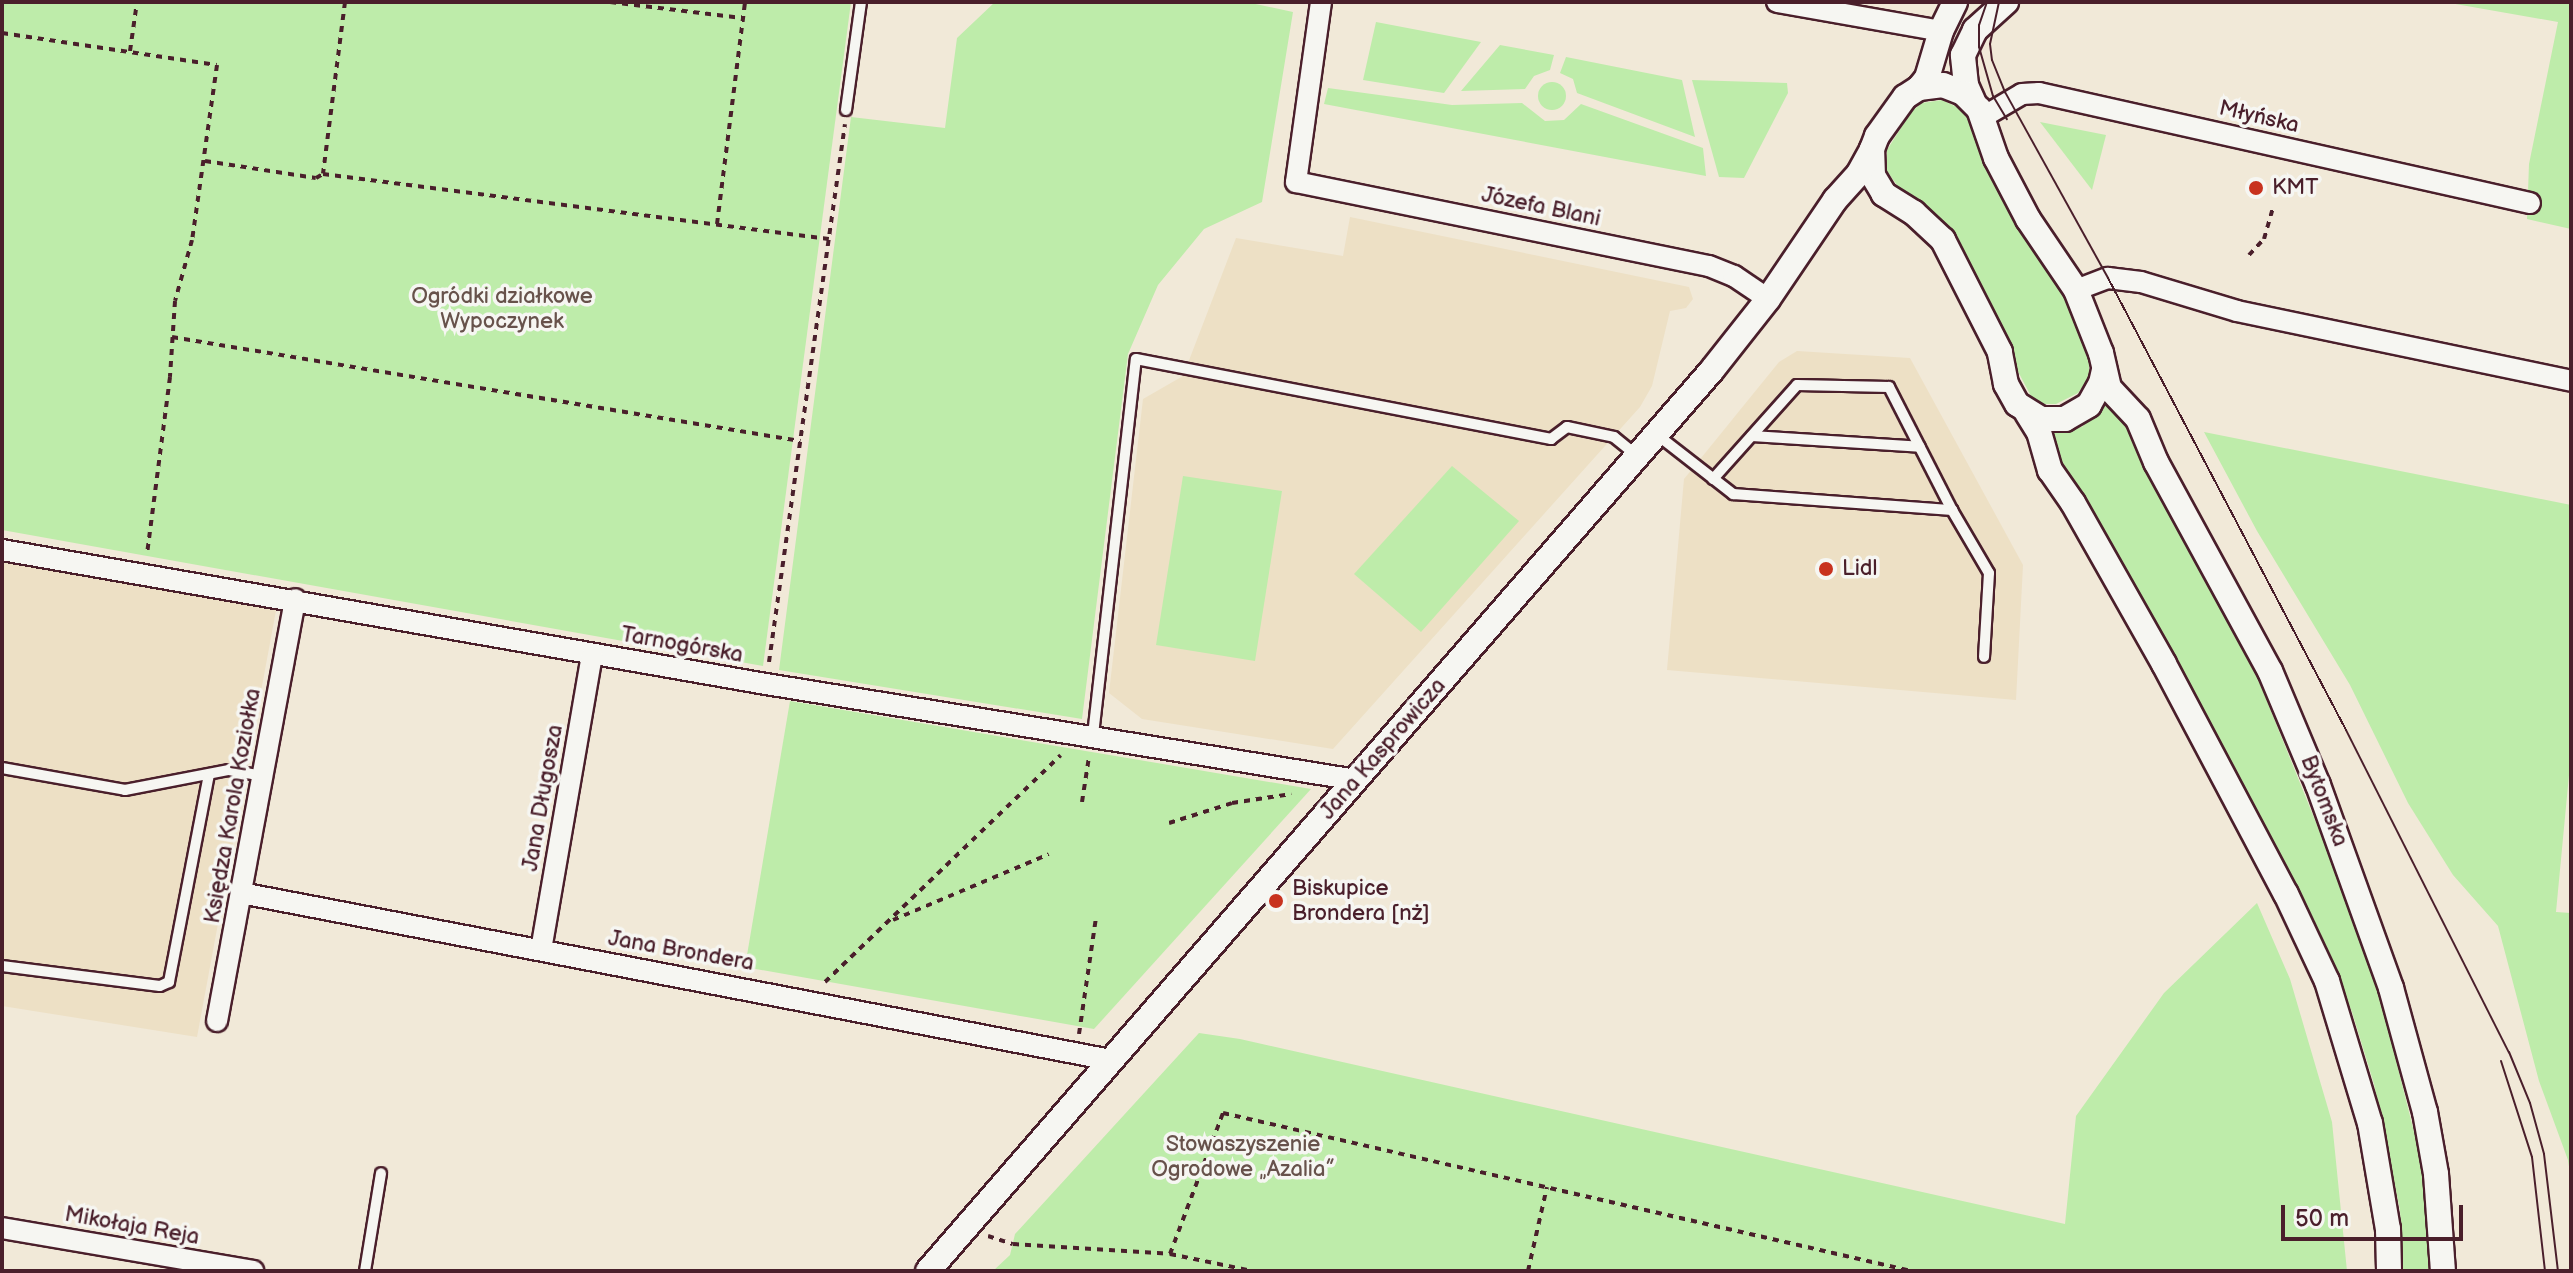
<!DOCTYPE html>
<html>
<head>
<meta charset="utf-8">
<style>
	body { margin:0 }
	#map { position:relative; width:2573px; height:1273px; overflow:hidden; background:#f1e9d8; font-family:"Balsamiq Sans",sans-serif }
	div>[style] { position:absolute }
	.built>* { inset:0; background:#ede0c5 }
	.green>* { inset:0; background:#beecaa }
	.round { border-radius:50% }
	.path>* { height:4px; margin-top:-2px; transform-origin:0; background:repeating-linear-gradient(90deg,#4a1f2b 0 6px,transparent 0 12px) }
	.roads { filter:drop-shadow(2px 0 #4a1f2b) drop-shadow(-2px 0 #4a1f2b) drop-shadow(0 2px #4a1f2b) drop-shadow(0 -2px #4a1f2b) }
	.service>* { height:10px; margin:-5px; padding:0 5px; transform-origin:5px; border-radius:5px; background:#f6f6f2 }
	.minor>* { height:20px; margin:-10px; padding:0 10px; transform-origin:10px; border-radius:10px; background:#f6f6f2 }
	.tertiary>* { height:24px; margin:-12px; padding:0 12px; transform-origin:12px; border-radius:12px; background:#f6f6f2 }
	.tram>* { height:2px; margin:-1px; padding:0 1px; transform-origin:1px; border-radius:1px; background:#4a1f2b }
	.dots>* { width:22px; height:22px; translate:-50% -50%; box-sizing:border-box; border:4px solid #f6f6f2; border-radius:50% }
	span { translate:-50% -50%; white-space:nowrap; text-align:center; line-height:1.15; -webkit-text-stroke:7px #f6f6f2; paint-order:stroke }
	.street-label { font-size:22px; color:#4a1f2b }
	.poi-label { font-size:22px; color:#4a1f2b }
	.left { translate:0 -50%; text-align:left }
	.park-label { font-size:22px; color:#67524b }
	.frame { position:absolute; inset:0; border:4px solid #4a1f2b; pointer-events:none }
	.scale { position:absolute; left:2281px; top:1205px; width:182px; height:36px; box-sizing:border-box; border:4px solid #4a1f2b; border-top:0; padding-left:10px; font-size:24px; line-height:28px; white-space:nowrap; color:#4a1f2b; -webkit-text-stroke:6px #f6f6f2; paint-order:stroke }
</style>
</head>
<body>
<div id="map">
	<div class="built">
		<div style="clip-path:polygon(1350px 217px,1689px 287px,1693px 299px,1686px 308px,1670px 311px,1652px 386px,1640px 407px,1333px 749px,1142px 719px,1109px 693px,1143px 399px,1183px 376px,1236px 238px,1343px 256px)"></div>
		<div style="clip-path:polygon(1797px 351px,1910px 358px,2023px 565px,2016px 700px,1667px 670px,1684px 479px,1779px 362px)"></div>
		<div style="clip-path:polygon(2px 560px,277px 605px,197px 1037px,2px 1006px)"></div>
	</div>
	<div class="green">
		<div style="clip-path:polygon(2px 2px,851px 2px,763px 666px,2px 530px)"></div>
		<div style="clip-path:polygon(995px 2px,1246px 2px,1293px 12px,1262px 202px,1204px 229px,1158px 285px,1128px 354px,1082px 719px,779px 670px,851px 117px,945px 128px,957px 38px)"></div>
		<div style="clip-path:polygon(2444px 2px,2571px 2px,2571px 229px,2527px 219px,2529px 164px,2558px 22px)"></div>
		<div style="clip-path:polygon(1376px 22px,1481px 42px,1444px 93px,1363px 80px)"></div>
		<div style="clip-path:polygon(1500px 45px,1554px 55px,1550px 70px,1534px 76px,1525px 89px,1461px 91px)"></div>
		<div style="clip-path:polygon(1566px 57px,1682px 80px,1695px 137px,1577px 93px,1573px 79px,1560px 73px)"></div>
		<div style="clip-path:polygon(1692px 80px,1787px 83px,1788px 93px,1744px 178px,1719px 177px)"></div>
		<div class="round" style="left:1538px;top:82px;width:28px;height:28px"></div>
		<div style="clip-path:polygon(1328px 88px,1452px 105px,1522px 103px,1545px 121px,1564px 120px,1581px 104px,1703px 148px,1706px 176px,1324px 104px)"></div>
		<div style="clip-path:polygon(1942px 100px,1959px 108px,1968px 119px,2079px 326px,2089px 361px,2089px 377px,2078px 393px,2056px 404px,2043px 404px,2032px 398px,1937px 218px,1899px 188px,1887px 171px,1887px 150px,1911px 112px,1922px 103px)"></div>
		<div style="clip-path:polygon(2040px 122px,2106px 135px,2092px 190px)"></div>
		<div style="clip-path:polygon(2106px 402px,2126px 418px,2138px 440px,2144px 468px,2258px 679px,2344px 892px,2378px 988px,2416px 1140px,2426px 1196px,2429px 1271px,2403px 1271px,2400px 1210px,2374px 1084px,2352px 1012px,2314px 920px,2085px 497px,2064px 475px,2052px 430px,2082px 427px)"></div>
		<div style="clip-path:polygon(2204px 432px,2571px 505px,2571px 754px,2556px 912px,2571px 913px,2571px 1180px,2568px 1160px,2539px 1081px,2498px 926px,2453px 875px,2408px 803px,2350px 685px,2257px 531px)"></div>
		<div style="clip-path:polygon(1452px 466px,1519px 521px,1421px 632px,1354px 574px)"></div>
		<div style="clip-path:polygon(1183px 476px,1282px 491px,1255px 661px,1156px 645px)"></div>
		<div style="clip-path:polygon(790px 701px,1311px 789px,1094px 1029px,745px 967px)"></div>
		<div style="clip-path:polygon(2257px 903px,2290px 979px,2332px 1122px,2347px 1271px,993px 1271px,1010px 1255px,1015px 1234px,1199px 1033px,1240px 1039px,2065px 1224px,2076px 1116px,2164px 993px)"></div>
	</div>
	<div class="path">
		<div style="left:345px;top:2px;width:173px;rotate:97.3deg"></div>
		<div style="left:323px;top:174px;width:510px;rotate:7.32deg"></div>
		<div style="left:610px;top:2px;width:133px;rotate:6.9deg"></div>
		<div style="left:2px;top:33px;width:217px;rotate:8.5deg"></div>
		<div style="left:217px;top:65px;width:177px;rotate:98.1deg"></div>
		<div style="left:192px;top:240px;width:63px;rotate:105.6deg"></div>
		<div style="left:175px;top:301px;width:76px;rotate:93.8deg"></div>
		<div style="left:170px;top:377px;width:179px;rotate:97.4deg"></div>
		<div style="left:130px;top:51px;width:49px;rotate:-81.9deg"></div>
		<div style="left:205px;top:161px;width:112px;rotate:8.7deg"></div>
		<div style="left:316px;top:178px;width:8px;rotate:-30deg"></div>
		<div style="left:717px;top:224px;width:224px;rotate:-82.8deg"></div>
		<div style="left:2249px;top:255px;width:22px;rotate:-47deg"></div>
		<div style="left:2264px;top:239px;width:33px;rotate:-74deg"></div>
		<div style="left:172px;top:337px;width:637px;rotate:9.4deg"></div>
		<div style="left:769px;top:662px;width:543px;rotate:-81.96deg"></div>
		<div style="left:1082px;top:802px;width:46px;rotate:-81.2deg"></div>
		<div style="left:1169px;top:823px;width:66px;rotate:-17.6deg"></div>
		<div style="left:1232px;top:803px;width:60px;rotate:-8.7deg"></div>
		<div style="left:893px;top:920px;width:169px;rotate:-22.9deg"></div>
		<div style="left:825px;top:982px;width:327px;rotate:-43.9deg"></div>
		<div style="left:1079px;top:1034px;width:117px;rotate:-81.7deg"></div>
		<div style="left:988px;top:1236px;width:26px;rotate:18deg"></div>
		<div style="left:1013px;top:1244px;width:157px;rotate:3.6deg"></div>
		<div style="left:1170px;top:1254px;width:85px;rotate:11.6deg"></div>
		<div style="left:1170px;top:1254px;width:151px;rotate:-69.4deg"></div>
		<div style="left:1223px;top:1113px;width:706px;rotate:12.93deg"></div>
		<div style="left:1528px;top:1271px;width:86px;rotate:-77.3deg"></div>
	</div>
	<div class="roads">
		<div class="service">
			<div style="left:846px;top:110px;width:109px;rotate:-82.1deg"></div>
			<div style="left:1656px;top:434px;width:98px;rotate:37.9deg"></div>
			<div style="left:1733px;top:494px;width:220px;rotate:4.2deg"></div>
			<div style="left:1952px;top:510px;width:73px;rotate:59.6deg"></div>
			<div style="left:1989px;top:573px;width:84px;rotate:93.4deg"></div>
			<div style="left:1752px;top:436px;width:168px;rotate:3.7deg"></div>
			<div style="left:1713px;top:479px;width:126px;rotate:-48.2deg"></div>
			<div style="left:1797px;top:385px;width:92px;rotate:1.2deg"></div>
			<div style="left:1889px;top:387px;width:138px;rotate:62.9deg"></div>
			<div style="left:1093px;top:735px;width:378px;rotate:-83.5deg"></div>
			<div style="left:1136px;top:359px;width:423px;rotate:10.9deg"></div>
			<div style="left:1551px;top:439px;width:20px;rotate:-37deg"></div>
			<div style="left:1567px;top:427px;width:48px;rotate:12deg"></div>
			<div style="left:1614px;top:437px;width:28px;rotate:39deg"></div>
			<div style="left:2px;top:768px;width:125px;rotate:10.1deg"></div>
			<div style="left:125px;top:790px;width:106px;rotate:-10.9deg"></div>
			<div style="left:229px;top:770px;width:34px;rotate:10deg"></div>
			<div style="left:2px;top:966px;width:159px;rotate:7.2deg"></div>
			<div style="left:160px;top:986px;width:10px;rotate:-24deg"></div>
			<div style="left:169px;top:982px;width:211px;rotate:-79.1deg"></div>
			<div style="left:365px;top:1271px;width:99px;rotate:-80.7deg"></div>
		</div>
		<div class="minor">
			<div style="left:1321px;top:2px;width:182px;rotate:97.9deg"></div>
			<div style="left:1296px;top:182px;width:421px;rotate:11.5deg"></div>
			<div style="left:1709px;top:266px;width:27px;rotate:22deg"></div>
			<div style="left:1734px;top:276px;width:41px;rotate:34.1deg"></div>
			<div style="left:1777px;top:2px;width:167px;rotate:10deg"></div>
			<div style="left:1983px;top:117px;width:45px;rotate:-30.5deg"></div>
			<div style="left:2022px;top:94px;width:17px;rotate:-3deg"></div>
			<div style="left:2039px;top:93px;width:503px;rotate:12.63deg"></div>
			<div style="left:2076px;top:290px;width:34px;rotate:-21deg"></div>
			<div style="left:2108px;top:278px;width:33px;rotate:7deg"></div>
			<div style="left:2141px;top:282px;width:100px;rotate:16.8deg"></div>
			<div style="left:2237px;top:311px;width:341px;rotate:11.8deg"></div>
			<div style="left:2px;top:550px;width:776px;rotate:9.95deg"></div>
			<div style="left:766px;top:684px;width:598px;rotate:9.24deg"></div>
			<div style="left:241px;top:893px;width:886px;rotate:10.87deg"></div>
			<div style="left:541px;top:950px;width:300px;rotate:-80.2deg"></div>
			<div style="left:217px;top:1021px;width:429px;rotate:-79.5deg"></div>
			<div style="left:2px;top:1228px;width:255px;rotate:9.7deg"></div>
		</div>
		<div class="tertiary">
			<div style="left:1919px;top:88px;width:13px;rotate:-51deg"></div>
			<div style="left:1927px;top:78px;width:49px;rotate:-73.4deg"></div>
			<div style="left:1941px;top:31px;width:32px;rotate:-64deg"></div>
			<div style="left:1973px;top:101px;width:17px;rotate:-114deg"></div>
			<div style="left:1966px;top:85px;width:30px;rotate:-96deg"></div>
			<div style="left:1963px;top:55px;width:28px;rotate:-64deg"></div>
			<div style="left:1975px;top:30px;width:42px;rotate:-42.1deg"></div>
			<div style="left:2104px;top:370px;width:13px;rotate:103deg"></div>
			<div style="left:2101px;top:383px;width:25px;rotate:119deg"></div>
			<div style="left:2089px;top:405px;width:28px;rotate:150deg"></div>
			<div style="left:2065px;top:419px;width:24px;rotate:180deg"></div>
			<div style="left:2041px;top:419px;width:28px;rotate:-148deg"></div>
			<div style="left:2017px;top:404px;width:23px;rotate:-119deg"></div>
			<div style="left:2006px;top:384px;width:33px;rotate:-101deg"></div>
			<div style="left:2000px;top:352px;width:126px;rotate:-117deg"></div>
			<div style="left:1943px;top:240px;width:40px;rotate:-137deg"></div>
			<div style="left:1914px;top:213px;width:36px;rotate:-148deg"></div>
			<div style="left:1884px;top:194px;width:21px;rotate:-121deg"></div>
			<div style="left:1873px;top:176px;width:27px;rotate:-92deg"></div>
			<div style="left:1872px;top:149px;width:14px;rotate:-69deg"></div>
			<div style="left:1877px;top:136px;width:48px;rotate:-54.3deg"></div>
			<div style="left:1905px;top:97px;width:17px;rotate:-33deg"></div>
			<div style="left:1919px;top:88px;width:24px;rotate:-7deg"></div>
			<div style="left:1943px;top:85px;width:22px;rotate:22deg"></div>
			<div style="left:1963px;top:93px;width:23px;rotate:45deg"></div>
			<div style="left:1979px;top:109px;width:52px;rotate:70.9deg"></div>
			<div style="left:1996px;top:158px;width:69px;rotate:62.3deg"></div>
			<div style="left:2028px;top:219px;width:86px;rotate:55.9deg"></div>
			<div style="left:2076px;top:290px;width:68px;rotate:68.4deg"></div>
			<div style="left:2101px;top:353px;width:36px;rotate:77deg"></div>
			<div style="left:2109px;top:388px;width:42px;rotate:46.9deg"></div>
			<div style="left:2138px;top:419px;width:47px;rotate:67.3deg"></div>
			<div style="left:2156px;top:462px;width:238px;rotate:61.4deg"></div>
			<div style="left:2270px;top:671px;width:124px;rotate:67.2deg"></div>
			<div style="left:2318px;top:785px;width:216px;rotate:70.2deg"></div>
			<div style="left:2391px;top:988px;width:129px;rotate:74.7deg"></div>
			<div style="left:2425px;top:1112px;width:63px;rotate:79.9deg"></div>
			<div style="left:2436px;top:1174px;width:97px;rotate:85.9deg"></div>
			<div style="left:2027px;top:413px;width:22px;rotate:58deg"></div>
			<div style="left:2039px;top:432px;width:40px;rotate:74deg"></div>
			<div style="left:2050px;top:470px;width:40px;rotate:55.1deg"></div>
			<div style="left:2073px;top:503px;width:185px;rotate:60.5deg"></div>
			<div style="left:2164px;top:664px;width:260px;rotate:62.1deg"></div>
			<div style="left:2286px;top:894px;width:96px;rotate:64.8deg"></div>
			<div style="left:2327px;top:981px;width:148px;rotate:73.2deg"></div>
			<div style="left:2370px;top:1123px;width:108px;rotate:80.4deg"></div>
			<div style="left:2388px;top:1229px;width:42px;rotate:88.6deg"></div>
			<div style="left:928px;top:1271px;width:1194px;rotate:-48.97deg"></div>
			<div style="left:1712px;top:370px;width:90px;rotate:-51.7deg"></div>
			<div style="left:1768px;top:299px;width:120px;rotate:-55.9deg"></div>
			<div style="left:1835px;top:200px;width:36px;rotate:-48deg"></div>
			<div style="left:1859px;top:173px;width:25px;rotate:-61deg"></div>
		</div>
	</div>
	<div class="tram">
		<div style="left:1987px;top:2px;width:24px;rotate:109deg"></div>
		<div style="left:1979px;top:25px;width:22px;rotate:90deg"></div>
		<div style="left:1979px;top:47px;width:51px;rotate:74.1deg"></div>
		<div style="left:1993px;top:96px;width:27px;rotate:59deg"></div>
		<div style="left:1999px;top:2px;width:43px;rotate:102.1deg"></div>
		<div style="left:1990px;top:44px;width:16px;rotate:83deg"></div>
		<div style="left:1992px;top:60px;width:35px;rotate:68deg"></div>
		<div style="left:2005px;top:92px;width:213px;rotate:61deg"></div>
		<div style="left:2108px;top:278px;width:511px;rotate:62.23deg"></div>
		<div style="left:2346px;top:730px;width:361px;rotate:63.2deg"></div>
		<div style="left:2509px;top:1052px;width:55px;rotate:67.6deg"></div>
		<div style="left:2530px;top:1103px;width:53px;rotate:74.6deg"></div>
		<div style="left:2544px;top:1154px;width:118px;rotate:83.2deg"></div>
		<div style="left:2501px;top:1061px;width:101px;rotate:72.1deg"></div>
		<div style="left:2532px;top:1157px;width:115px;rotate:83.5deg"></div>
	</div>
	<div class="dots">
		<div style="left:2256px;top:188px;background:#c8321e"></div>
		<div style="left:1826px;top:569px;background:#c8321e"></div>
		<div style="left:1276px;top:901px;background:#c8321e"></div>
	</div>
	<div class="street-label">
		<span style="left:2259px;top:117px;rotate:13deg">Młyńska</span>
		<span style="left:1541px;top:207px;rotate:12deg">Józefa Blani</span>
		<span style="left:682px;top:645px;rotate:10deg">Tarnogórska</span>
		<span style="left:1383px;top:749px;rotate:-49deg">Jana Kasprowicza</span>
		<span style="left:543px;top:798px;rotate:-80deg">Jana Długosza</span>
		<span style="left:2324px;top:801px;rotate:69deg">Bytomska</span>
		<span style="left:233px;top:806px;rotate:-80deg">Księdza Karola Koziołka</span>
		<span style="left:681px;top:951px;rotate:10deg">Jana Brondera</span>
		<span style="left:132px;top:1226px;rotate:10deg">Mikołaja Reja</span>
	</div>
	<div class="poi-label">
		<span class="left" style="left:2272px;top:188px">KMT</span>
		<span class="left" style="left:1842px;top:569px">Lidl</span>
		<span class="left" style="left:1292px;top:901px">Biskupice<br>Brondera [nż]</span>
	</div>
	<div class="park-label">
		<span style="left:502px;top:309px">Ogródki działkowe<br>Wypoczynek</span>
		<span style="left:1243px;top:1157px">Stowaszyszenie<br>Ogrodowe „Azalia”</span>
	</div>
	<div class="frame"></div>
	<div class="scale">50 m</div>
</div>
</body>
</html>
